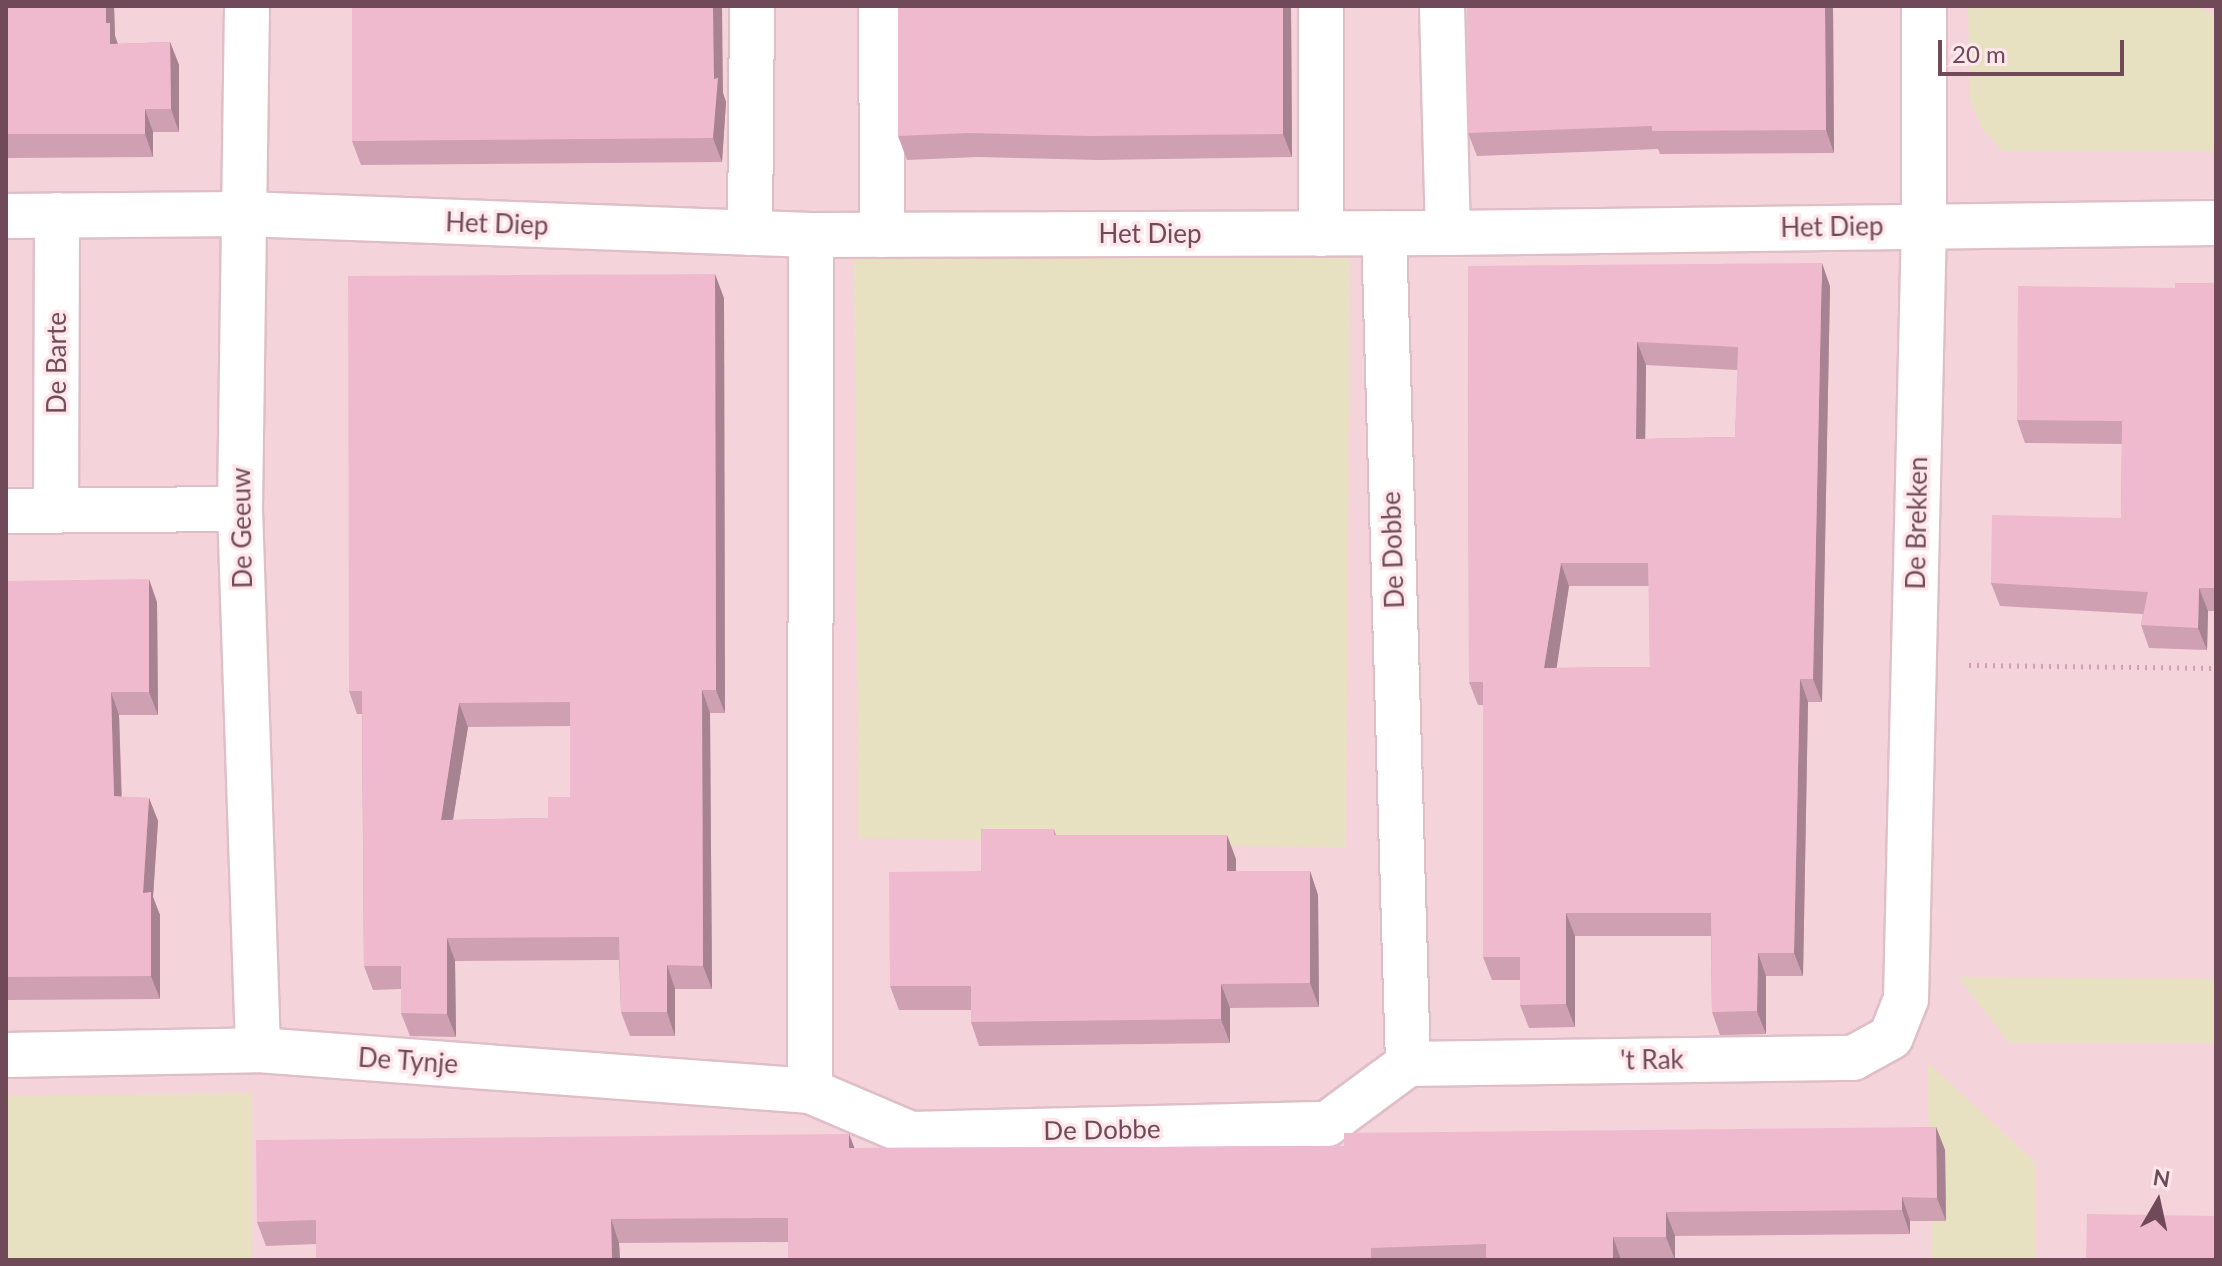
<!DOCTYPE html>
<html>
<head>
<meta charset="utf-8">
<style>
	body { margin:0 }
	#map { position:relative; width:2222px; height:1266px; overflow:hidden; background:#fbe2e6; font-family:Lato,sans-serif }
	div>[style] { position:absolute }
	.residential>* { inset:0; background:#f4d3da }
	.green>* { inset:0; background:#e7e1c1 }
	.path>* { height:5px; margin-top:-2.5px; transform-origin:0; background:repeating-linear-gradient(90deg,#d39eb3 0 2px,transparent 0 8px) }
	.roads { filter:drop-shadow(2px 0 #dfbec8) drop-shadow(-2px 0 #dfbec8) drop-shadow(0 2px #dfbec8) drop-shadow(0 -2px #dfbec8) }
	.street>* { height:44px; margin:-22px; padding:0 22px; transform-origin:22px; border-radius:22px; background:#fff }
	.wall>* { inset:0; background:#cea0b1 }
	.shaded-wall>* { inset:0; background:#a78290 }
	.building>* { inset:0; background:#efbace }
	span { translate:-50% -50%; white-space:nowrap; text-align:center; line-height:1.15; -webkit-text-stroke:7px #fee7eb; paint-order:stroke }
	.street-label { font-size:26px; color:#714a5a }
	.frame { position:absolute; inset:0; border:8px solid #714a5a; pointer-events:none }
	.north { position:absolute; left:2118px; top:1162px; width:80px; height:80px; -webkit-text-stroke:6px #fee7eb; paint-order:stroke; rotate:9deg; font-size:22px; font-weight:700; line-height:32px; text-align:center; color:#714a5a }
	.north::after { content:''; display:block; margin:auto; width:28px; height:36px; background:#714a5a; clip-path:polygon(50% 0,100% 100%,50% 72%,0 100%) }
	.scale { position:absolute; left:1938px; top:40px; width:186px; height:36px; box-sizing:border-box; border:4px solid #714a5a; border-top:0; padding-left:10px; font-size:24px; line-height:28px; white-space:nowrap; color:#714a5a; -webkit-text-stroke:6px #fee7eb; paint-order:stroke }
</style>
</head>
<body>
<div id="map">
	<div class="residential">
		<div style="clip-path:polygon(6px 6px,2216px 6px,2216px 1260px,6px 1260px)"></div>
	</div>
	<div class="green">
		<div style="clip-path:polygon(1968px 6px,2195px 6px,2216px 16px,2216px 151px,2003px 151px,1982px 129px,1970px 100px)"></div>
		<div style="clip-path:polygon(1350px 248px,1346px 848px,858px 838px,854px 258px)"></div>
		<div style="clip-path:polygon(1958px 977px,2216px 979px,2216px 1043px,2009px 1043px)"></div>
		<div style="clip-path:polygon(1927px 1062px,2036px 1163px,2036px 1260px,1932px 1260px)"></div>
		<div style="clip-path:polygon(252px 1093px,251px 1260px,6px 1260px,6px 1096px)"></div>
	</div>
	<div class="path">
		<div style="left:1969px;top:665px;width:247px;rotate:0.7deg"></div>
	</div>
	<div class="roads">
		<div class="street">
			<div style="left:247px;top:6px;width:503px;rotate:90.8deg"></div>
			<div style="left:240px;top:509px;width:541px;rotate:88.09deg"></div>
			<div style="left:881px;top:6px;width:229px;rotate:89.7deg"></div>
			<div style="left:1442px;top:6px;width:227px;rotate:88.5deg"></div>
			<div style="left:6px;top:216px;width:238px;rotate:-0.5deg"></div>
			<div style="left:244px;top:214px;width:567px;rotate:2.12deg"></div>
			<div style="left:811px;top:235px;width:637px;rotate:-0.18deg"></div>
			<div style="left:1448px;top:233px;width:768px;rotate:-0.75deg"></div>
			<div style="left:750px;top:233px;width:227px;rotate:-89.5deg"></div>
			<div style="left:1321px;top:234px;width:228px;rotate:-90deg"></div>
			<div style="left:811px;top:235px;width:856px;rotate:90.07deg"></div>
			<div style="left:810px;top:1091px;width:110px;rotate:23.1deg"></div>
			<div style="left:911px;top:1134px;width:416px;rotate:-1.4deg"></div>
			<div style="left:1327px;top:1124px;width:101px;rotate:-36.5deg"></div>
			<div style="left:1408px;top:1064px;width:831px;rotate:-91.65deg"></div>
			<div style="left:56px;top:510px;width:295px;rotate:-89.8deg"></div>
			<div style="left:6px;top:511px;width:234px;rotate:-0.5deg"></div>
			<div style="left:6px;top:1055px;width:252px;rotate:-1.1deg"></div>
			<div style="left:258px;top:1050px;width:554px;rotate:4.25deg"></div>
			<div style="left:1408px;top:1064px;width:445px;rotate:-0.8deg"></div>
			<div style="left:1853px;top:1058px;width:43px;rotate:-28.9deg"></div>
			<div style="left:1891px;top:1037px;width:41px;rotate:-68.5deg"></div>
			<div style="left:1906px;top:999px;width:774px;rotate:-88.67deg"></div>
			<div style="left:1924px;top:225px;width:219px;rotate:-90deg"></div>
		</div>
	</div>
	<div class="wall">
		<div style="clip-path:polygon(6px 6px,114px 6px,115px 36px,118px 44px,170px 42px,179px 65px,179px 132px,153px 132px,153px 157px,6px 158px)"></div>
		<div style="clip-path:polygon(898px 6px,1291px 6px,1292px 157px,1098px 160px,978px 157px,907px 160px,898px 136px)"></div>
		<div style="clip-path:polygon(1833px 6px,1834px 153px,1660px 154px,1658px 149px,1477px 156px,1468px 133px)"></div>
		<div style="clip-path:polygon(723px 93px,726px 102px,722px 162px,361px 165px,352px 141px)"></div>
		<div style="clip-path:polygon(evenodd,1468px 266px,1830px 286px,1822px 702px,1808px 702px,1803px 976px,1766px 976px,1766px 1034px,1720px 1035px,1712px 1012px,1711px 936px,1575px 936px,1575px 1027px,1529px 1028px,1520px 1005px,1520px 980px,1492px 980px,1483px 957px,1483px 705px,1478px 705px,1469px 682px,1468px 266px,1646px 365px,1738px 370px,1735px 437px,1645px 439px,1646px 365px,1468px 266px,1569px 586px,1649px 586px,1650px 667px,1556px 668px,1569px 586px)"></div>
		<div style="clip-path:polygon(2216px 283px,2216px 611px,2208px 611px,2207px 650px,2149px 648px,2141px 625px,2143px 614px,2000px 606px,1991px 583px,2121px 518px,2122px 444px,2025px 443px,2017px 420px,2175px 288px)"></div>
		<div style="clip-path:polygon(evenodd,724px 298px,725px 713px,710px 713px,712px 989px,675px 989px,675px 1036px,630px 1036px,621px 1012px,619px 960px,455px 961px,456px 1037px,410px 1036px,401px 1013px,401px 989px,373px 990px,364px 966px,362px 714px,357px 714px,349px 691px,724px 298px,570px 726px,570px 797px,548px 818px,453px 820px,468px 727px,570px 726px)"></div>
		<div style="clip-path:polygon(6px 581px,157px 602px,158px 715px,119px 715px,122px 797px,149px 798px,158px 821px,153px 897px,160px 915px,160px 999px,6px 1000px)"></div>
		<div style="clip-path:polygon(1054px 829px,1056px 835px,1236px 859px,1236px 871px,1310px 871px,1318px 895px,1319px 1007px,1230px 1008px,1230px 1043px,979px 1046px,971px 1022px,971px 1010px,899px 1010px,890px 986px,981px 871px)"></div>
		<div style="clip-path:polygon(1936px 1127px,1945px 1150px,1946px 1221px,1910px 1221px,1910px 1234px,1675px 1236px,1675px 1260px,788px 1260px,788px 1242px,619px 1243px,620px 1260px,316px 1260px,316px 1244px,266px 1246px,257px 1222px,849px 1134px,854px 1148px,1152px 1147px,1344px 1146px)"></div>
	</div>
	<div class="shaded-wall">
		<div style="clip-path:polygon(106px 6px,114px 6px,115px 36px,119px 47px,110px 44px,106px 23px)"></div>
		<div style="clip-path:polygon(713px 6px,722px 6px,723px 93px,726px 102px,722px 162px,713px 138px)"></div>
		<div style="clip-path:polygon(1283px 6px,1291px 6px,1292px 157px,1283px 134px)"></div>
		<div style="clip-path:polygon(1825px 6px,1833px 6px,1834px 153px,1826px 130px)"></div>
		<div style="clip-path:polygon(170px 42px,179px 65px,179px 132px,171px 109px)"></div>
		<div style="clip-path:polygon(145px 109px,153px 132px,153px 157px,145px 134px)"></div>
		<div style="clip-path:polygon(1822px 263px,1830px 286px,1822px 702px,1813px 679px)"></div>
		<div style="clip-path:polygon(715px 274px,724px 298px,725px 713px,716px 690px)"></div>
		<div style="clip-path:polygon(1637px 342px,1646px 365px,1645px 462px,1636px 439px)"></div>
		<div style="clip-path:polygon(1561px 563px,1569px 586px,1553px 692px,1544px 668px)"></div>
		<div style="clip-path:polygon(149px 579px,157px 602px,158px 715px,149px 692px)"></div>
		<div style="clip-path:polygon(2199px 588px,2208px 611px,2207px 650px,2198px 628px)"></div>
		<div style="clip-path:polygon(1800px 679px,1808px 702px,1803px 976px,1794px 953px)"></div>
		<div style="clip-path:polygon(702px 690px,710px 713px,712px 989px,703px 966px)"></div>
		<div style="clip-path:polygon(111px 692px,119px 715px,122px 819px,114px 796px)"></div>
		<div style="clip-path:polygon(459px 703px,468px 727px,449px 844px,441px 820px)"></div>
		<div style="clip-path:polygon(149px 798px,158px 821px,153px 897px,160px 915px,160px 999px,151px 976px,143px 893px)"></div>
		<div style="clip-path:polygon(1227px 835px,1236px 859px,1236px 895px,1227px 871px)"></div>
		<div style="clip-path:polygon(1310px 871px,1318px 895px,1319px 1007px,1310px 983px)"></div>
		<div style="clip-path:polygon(1566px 913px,1575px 936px,1575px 1027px,1566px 1004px)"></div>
		<div style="clip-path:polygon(447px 938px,455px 961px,456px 1037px,447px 1014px)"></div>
		<div style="clip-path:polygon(1758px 953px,1766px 976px,1766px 1034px,1757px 1011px)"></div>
		<div style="clip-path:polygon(667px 965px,675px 989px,675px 1036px,667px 1012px)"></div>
		<div style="clip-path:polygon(1221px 984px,1230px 1008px,1230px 1043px,1221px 1019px)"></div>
		<div style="clip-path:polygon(1936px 1127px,1945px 1150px,1946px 1221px,1937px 1198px)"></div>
		<div style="clip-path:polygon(849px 1134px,858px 1157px,849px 1148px)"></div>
		<div style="clip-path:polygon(1902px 1197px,1910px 1221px,1910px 1234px,1902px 1210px)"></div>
		<div style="clip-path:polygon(1666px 1212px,1675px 1236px,1675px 1260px,1666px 1237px)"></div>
		<div style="clip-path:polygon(611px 1219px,619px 1243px,620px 1260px,612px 1260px)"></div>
		<div style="clip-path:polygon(1613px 1237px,1621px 1260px,1613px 1260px)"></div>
	</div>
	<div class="building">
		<div style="clip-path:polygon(6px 6px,106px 6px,106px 23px,110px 23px,110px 44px,170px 42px,171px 109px,145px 109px,145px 134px,6px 134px)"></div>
		<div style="clip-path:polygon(352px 6px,713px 6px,714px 79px,718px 78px,713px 138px,352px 141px)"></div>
		<div style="clip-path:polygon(898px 6px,1283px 6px,1283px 134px,1090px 136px,969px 133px,898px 136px)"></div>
		<div style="clip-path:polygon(1467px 6px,1825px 6px,1826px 130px,1652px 131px,1652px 126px,1468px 133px)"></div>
		<div style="clip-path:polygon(evenodd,1822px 263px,1813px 679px,1800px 679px,1794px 953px,1758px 953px,1757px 1011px,1712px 1012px,1711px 913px,1566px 913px,1566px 1004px,1520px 1005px,1520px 957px,1483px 957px,1483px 682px,1469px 682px,1468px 266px,1822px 263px,1637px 342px,1738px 347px,1735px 437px,1636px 439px,1637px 342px,1822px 263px,1561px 563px,1648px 563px,1650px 667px,1544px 668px,1561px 563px)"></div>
		<div style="clip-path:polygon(evenodd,715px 274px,716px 690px,702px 690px,703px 966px,667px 965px,667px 1012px,621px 1012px,619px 937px,447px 938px,447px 1014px,401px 1013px,401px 966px,364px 966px,362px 691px,349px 691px,348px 276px,715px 274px,570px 702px,570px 797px,548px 797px,548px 818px,441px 820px,459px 703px,570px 702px)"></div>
		<div style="clip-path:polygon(2175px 283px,2216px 283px,2216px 588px,2199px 588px,2198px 628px,2141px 625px,2148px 592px,1991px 583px,1992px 515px,2121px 518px,2122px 421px,2017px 420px,2018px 286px,2175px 288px)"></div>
		<div style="clip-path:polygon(149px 579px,149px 692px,111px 692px,114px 796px,149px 798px,143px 893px,151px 892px,151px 976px,6px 977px,6px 581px)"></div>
		<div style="clip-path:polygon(981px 829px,1054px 829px,1054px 835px,1227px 835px,1227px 871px,1310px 871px,1310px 983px,1221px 984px,1221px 1019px,971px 1022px,971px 986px,890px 986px,889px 872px,981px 871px)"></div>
		<div style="clip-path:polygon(1936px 1127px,1937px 1198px,1902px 1197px,1902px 1210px,1666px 1212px,1666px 1237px,1613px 1237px,1613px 1260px,1486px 1260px,1486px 1244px,1371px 1248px,1371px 1260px,788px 1260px,788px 1218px,611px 1219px,612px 1260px,316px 1260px,316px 1220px,257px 1222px,256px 1140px,849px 1134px,849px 1148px,1152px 1147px,1344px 1146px,1344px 1133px)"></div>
		<div style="clip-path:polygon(2087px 1214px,2216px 1216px,2216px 1260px,2086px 1260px)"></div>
	</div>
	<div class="street-label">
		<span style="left:497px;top:224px;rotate:2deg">Het Diep</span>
		<span style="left:1832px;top:227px;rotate:-1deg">Het Diep</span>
		<span style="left:1150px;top:234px">Het Diep</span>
		<span style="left:57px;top:363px;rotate:-90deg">De Barte</span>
		<span style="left:1917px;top:523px;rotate:-89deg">De Brekken</span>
		<span style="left:242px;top:528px;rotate:-91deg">De Geeuw</span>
		<span style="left:1393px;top:550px;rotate:-92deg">De Dobbe</span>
		<span style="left:1652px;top:1060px;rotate:-1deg">'t Rak</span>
		<span style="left:408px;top:1061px;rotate:4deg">De Tynje</span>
		<span style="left:1102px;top:1130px;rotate:-1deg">De Dobbe</span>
	</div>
	<div class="frame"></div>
	<div class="north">N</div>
	<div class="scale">20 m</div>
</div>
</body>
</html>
